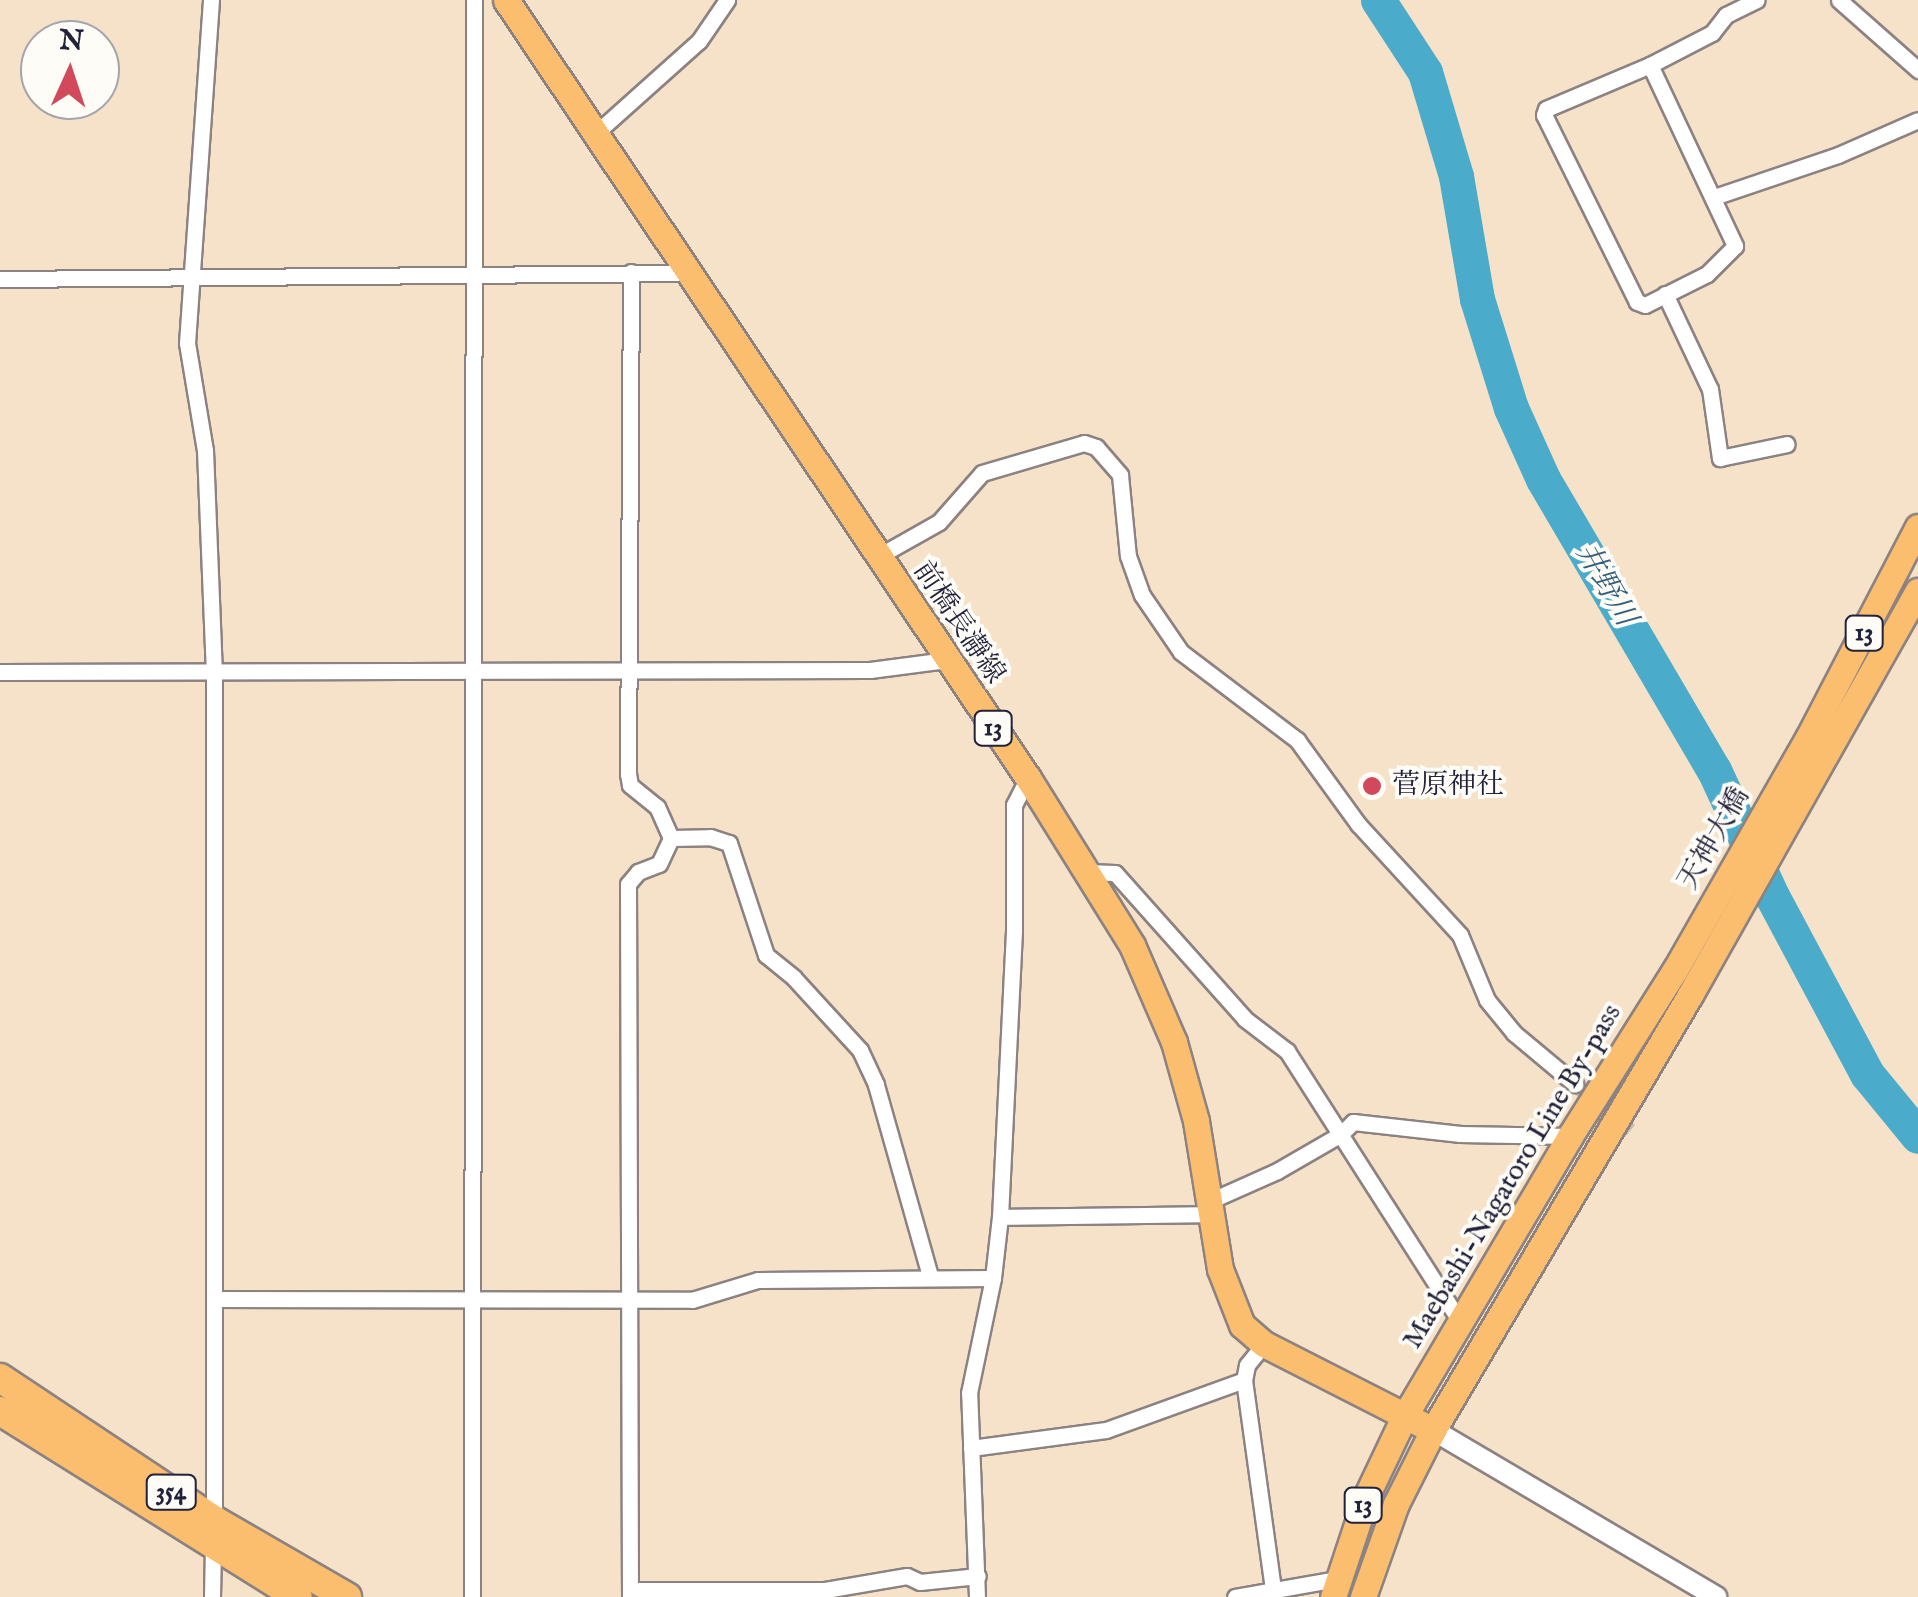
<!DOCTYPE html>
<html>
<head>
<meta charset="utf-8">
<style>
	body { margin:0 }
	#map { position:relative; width:1918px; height:1597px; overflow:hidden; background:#f5e2c8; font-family:"IM FELL English","Noto Serif JP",serif }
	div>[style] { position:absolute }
	.river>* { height:35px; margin:-17.5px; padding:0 17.5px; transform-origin:17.5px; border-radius:17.5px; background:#4babca }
	.minor-tunnel>* { height:15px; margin-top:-7.5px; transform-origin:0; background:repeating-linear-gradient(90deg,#cbbcac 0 15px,transparent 0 23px) }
	.roads { filter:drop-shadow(2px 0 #8c8282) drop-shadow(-2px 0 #8c8282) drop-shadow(0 2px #8c8282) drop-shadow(0 -2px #8c8282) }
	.minor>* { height:15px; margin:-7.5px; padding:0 7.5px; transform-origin:7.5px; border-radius:7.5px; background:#fff }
	.tertiary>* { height:20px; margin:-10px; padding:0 10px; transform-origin:10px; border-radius:10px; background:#fff }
	.primary>* { height:25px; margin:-12.5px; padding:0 12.5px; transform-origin:12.5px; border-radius:12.5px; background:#fbbd6e }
	.trunk>* { height:28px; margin:-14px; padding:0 14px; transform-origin:14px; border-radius:14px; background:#fbbd6e }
	.dots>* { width:28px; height:28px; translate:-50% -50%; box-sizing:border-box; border:5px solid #fdfcf7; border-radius:50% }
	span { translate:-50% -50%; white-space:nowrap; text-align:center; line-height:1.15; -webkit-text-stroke:8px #fdfcf7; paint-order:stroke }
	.shield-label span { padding:2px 8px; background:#fdfcf7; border:2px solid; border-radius:8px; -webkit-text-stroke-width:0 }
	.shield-label { font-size:25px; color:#22223b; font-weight:700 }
	.street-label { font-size:28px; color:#22223b }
	.poi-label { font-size:28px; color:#22223b }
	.left { translate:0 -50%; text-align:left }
	.water-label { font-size:30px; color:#34607b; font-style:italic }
	.north { position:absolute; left:20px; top:20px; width:100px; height:100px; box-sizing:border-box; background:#fdfcf7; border:2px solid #a5a5ac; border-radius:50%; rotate:3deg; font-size:28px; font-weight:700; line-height:40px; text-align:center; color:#22223b }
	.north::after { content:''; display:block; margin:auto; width:35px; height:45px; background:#d1495b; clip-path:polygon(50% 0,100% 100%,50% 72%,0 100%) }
</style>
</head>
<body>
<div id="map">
	<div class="river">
		<div style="left:1378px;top:0;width:86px;rotate:56.9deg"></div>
		<div style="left:1425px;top:72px;width:109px;rotate:73.4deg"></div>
		<div style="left:1456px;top:176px;width:125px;rotate:80.3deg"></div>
		<div style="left:1477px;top:299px;width:114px;rotate:72.7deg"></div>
		<div style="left:1511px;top:408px;width:78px;rotate:65.7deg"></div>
		<div style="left:1543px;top:479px;width:338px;rotate:59.6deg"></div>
		<div style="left:1714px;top:770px;width:139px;rotate:65.3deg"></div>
		<div style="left:1772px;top:896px;width:202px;rotate:61.9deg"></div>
		<div style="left:1867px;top:1074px;width:80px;rotate:50.6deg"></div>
	</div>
	<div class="minor-tunnel">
		<div style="left:1575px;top:1084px;width:72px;rotate:39.9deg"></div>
	</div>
	<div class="roads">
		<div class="minor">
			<div style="left:211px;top:0;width:344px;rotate:94deg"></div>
			<div style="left:187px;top:343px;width:109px;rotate:80.5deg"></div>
			<div style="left:205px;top:450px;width:223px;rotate:87.7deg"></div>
			<div style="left:214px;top:673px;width:847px;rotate:90deg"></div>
			<div style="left:1839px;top:0;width:106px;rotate:41.5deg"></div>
			<div style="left:1650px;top:65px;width:200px;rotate:64.8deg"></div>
			<div style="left:1735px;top:246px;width:40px;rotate:135deg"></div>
			<div style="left:1707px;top:274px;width:69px;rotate:153.4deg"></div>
			<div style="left:1645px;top:305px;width:9px;rotate:-159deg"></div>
			<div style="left:1637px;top:302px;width:209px;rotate:-116.4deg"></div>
			<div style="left:1544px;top:115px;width:6px;rotate:-72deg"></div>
			<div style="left:1546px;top:109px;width:113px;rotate:-22.9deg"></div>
			<div style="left:1650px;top:65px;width:70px;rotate:-27.3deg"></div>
			<div style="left:1712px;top:33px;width:23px;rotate:-52deg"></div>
			<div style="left:1726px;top:15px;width:34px;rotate:-26deg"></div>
			<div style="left:596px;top:133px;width:138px;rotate:-41.8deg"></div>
			<div style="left:699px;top:41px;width:50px;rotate:-55.7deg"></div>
			<div style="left:1714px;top:197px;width:131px;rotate:-18.7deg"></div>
			<div style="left:1838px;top:155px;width:87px;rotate:-23.6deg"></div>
			<div style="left:0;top:279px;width:688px;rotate:-0.5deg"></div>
			<div style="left:1665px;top:294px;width:105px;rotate:64.7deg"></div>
			<div style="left:1710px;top:389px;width:70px;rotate:81.8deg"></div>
			<div style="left:1720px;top:458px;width:68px;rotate:-11.8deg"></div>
			<div style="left:877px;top:557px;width:71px;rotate:-29.4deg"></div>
			<div style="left:939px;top:522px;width:65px;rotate:-48.7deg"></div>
			<div style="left:982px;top:473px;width:106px;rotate:-16.4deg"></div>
			<div style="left:1084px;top:443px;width:13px;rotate:18deg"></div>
			<div style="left:1096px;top:447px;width:37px;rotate:49deg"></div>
			<div style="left:1120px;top:475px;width:81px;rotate:84.4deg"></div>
			<div style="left:1128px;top:556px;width:41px;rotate:70.3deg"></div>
			<div style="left:1142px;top:595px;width:69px;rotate:55.6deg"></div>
			<div style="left:1181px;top:652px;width:146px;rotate:37.2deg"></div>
			<div style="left:1297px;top:740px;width:104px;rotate:54deg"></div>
			<div style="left:1358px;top:824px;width:151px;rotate:47.4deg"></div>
			<div style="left:1460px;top:935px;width:70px;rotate:67.4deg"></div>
			<div style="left:1487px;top:1000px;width:43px;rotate:50.7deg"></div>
			<div style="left:1514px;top:1033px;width:80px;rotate:39.9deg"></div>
			<div style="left:0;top:672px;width:870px;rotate:-0.13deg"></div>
			<div style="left:870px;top:670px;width:77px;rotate:-7.5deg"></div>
			<div style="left:671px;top:838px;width:39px;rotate:-1deg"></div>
			<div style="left:710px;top:837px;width:20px;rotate:18deg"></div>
			<div style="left:729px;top:843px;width:118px;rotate:71.7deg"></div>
			<div style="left:766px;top:955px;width:36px;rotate:39deg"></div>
			<div style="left:794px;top:978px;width:98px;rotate:47.5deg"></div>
			<div style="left:860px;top:1050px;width:38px;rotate:65deg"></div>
			<div style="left:876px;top:1085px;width:198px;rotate:74.2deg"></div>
			<div style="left:1085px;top:872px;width:30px;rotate:2deg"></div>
			<div style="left:1115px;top:873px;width:195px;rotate:48.3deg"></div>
			<div style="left:1245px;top:1019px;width:53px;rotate:37.3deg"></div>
			<div style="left:1287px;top:1051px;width:319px;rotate:57.4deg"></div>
			<div style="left:1212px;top:1200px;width:71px;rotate:-24deg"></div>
			<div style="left:1277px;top:1171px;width:74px;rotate:-30deg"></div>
			<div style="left:1341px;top:1134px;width:17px;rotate:-45deg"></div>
			<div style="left:1353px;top:1122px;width:108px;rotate:6.4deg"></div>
			<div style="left:1460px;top:1134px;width:110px;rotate:1deg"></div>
			<div style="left:1000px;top:1217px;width:214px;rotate:-0.8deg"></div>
			<div style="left:215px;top:1299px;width:477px;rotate:0.1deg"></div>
			<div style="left:692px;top:1300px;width:69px;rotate:-16.9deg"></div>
			<div style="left:758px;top:1280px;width:235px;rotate:-0.5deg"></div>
			<div style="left:1264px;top:1344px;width:27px;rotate:129deg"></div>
			<div style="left:1247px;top:1365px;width:15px;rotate:101deg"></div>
			<div style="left:1244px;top:1380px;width:219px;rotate:82.1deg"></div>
			<div style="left:971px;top:1448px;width:136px;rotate:-7.6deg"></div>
			<div style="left:1106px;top:1430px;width:147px;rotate:-19.9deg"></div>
			<div style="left:630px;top:1590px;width:195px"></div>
			<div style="left:825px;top:1590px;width:83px;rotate:-9.7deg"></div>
			<div style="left:907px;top:1576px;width:14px;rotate:25deg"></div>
			<div style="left:920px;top:1582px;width:58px;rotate:-5.9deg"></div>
			<div style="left:212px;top:1597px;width:50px;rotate:-88.9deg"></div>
			<div style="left:472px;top:1597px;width:1597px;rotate:-89.93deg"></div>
			<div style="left:630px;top:1597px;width:713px;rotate:-90.16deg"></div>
			<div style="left:628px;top:884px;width:16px;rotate:-50deg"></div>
			<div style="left:638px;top:872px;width:22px;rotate:-21deg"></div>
			<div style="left:659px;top:864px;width:29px;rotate:-65deg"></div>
			<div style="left:671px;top:838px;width:34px;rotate:-114deg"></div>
			<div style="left:657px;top:807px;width:35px;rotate:-141deg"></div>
			<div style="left:630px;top:785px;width:11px;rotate:-100deg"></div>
			<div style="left:628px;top:774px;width:502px;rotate:-89.66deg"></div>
			<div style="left:977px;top:1597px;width:204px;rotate:-92.2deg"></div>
			<div style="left:969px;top:1393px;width:117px;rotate:-78.2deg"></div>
			<div style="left:993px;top:1278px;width:61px;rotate:-83.5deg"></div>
			<div style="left:1000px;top:1217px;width:286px;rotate:-87.2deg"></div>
			<div style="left:1014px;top:931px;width:126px;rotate:-90deg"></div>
			<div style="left:1014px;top:805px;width:30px;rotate:-63deg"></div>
			<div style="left:1235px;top:1597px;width:104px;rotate:-10deg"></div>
		</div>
		<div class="tertiary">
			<div style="left:1433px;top:1430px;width:329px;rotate:30.5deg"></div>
		</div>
		<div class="primary">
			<div style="left:506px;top:0;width:937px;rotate:56.14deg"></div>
			<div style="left:1028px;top:778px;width:197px;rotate:58.1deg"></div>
			<div style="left:1132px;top:945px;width:106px;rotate:66.6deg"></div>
			<div style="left:1174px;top:1042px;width:82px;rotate:74.4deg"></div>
			<div style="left:1196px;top:1121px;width:150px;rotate:80.8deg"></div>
			<div style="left:1220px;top:1269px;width:60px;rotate:68.6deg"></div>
			<div style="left:1242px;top:1325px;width:29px;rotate:41deg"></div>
			<div style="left:1264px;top:1344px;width:190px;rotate:27deg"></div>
			<div style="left:1333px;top:1597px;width:105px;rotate:-71.7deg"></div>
			<div style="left:1366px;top:1497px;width:89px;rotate:-64.6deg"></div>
			<div style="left:1404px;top:1417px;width:326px;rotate:-59.4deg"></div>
			<div style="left:1570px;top:1136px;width:196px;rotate:-57.7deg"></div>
			<div style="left:1675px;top:970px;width:267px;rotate:-60.2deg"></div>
			<div style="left:1808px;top:738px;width:238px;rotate:-62.5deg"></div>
			<div style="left:1363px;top:1597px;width:99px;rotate:-70.5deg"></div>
			<div style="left:1396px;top:1504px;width:83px;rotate:-63.4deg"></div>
			<div style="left:1433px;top:1430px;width:505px;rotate:-59.43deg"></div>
			<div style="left:1690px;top:995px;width:464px;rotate:-60.6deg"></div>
		</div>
		<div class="trunk">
			<div style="left:0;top:1378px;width:257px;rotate:33.6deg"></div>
			<div style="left:214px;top:1520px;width:154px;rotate:30.1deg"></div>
			<div style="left:0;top:1411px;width:351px;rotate:32deg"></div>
		</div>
	</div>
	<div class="dots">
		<div style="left:1372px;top:786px;background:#d1495b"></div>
	</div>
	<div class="shield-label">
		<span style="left:1864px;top:633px">13</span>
		<span style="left:993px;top:728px">13</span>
		<span style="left:171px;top:1492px">354</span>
		<span style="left:1363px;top:1505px">13</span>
	</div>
	<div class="street-label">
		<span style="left:958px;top:623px;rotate:56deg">前橋長瀞線</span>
		<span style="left:1715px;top:839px;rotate:-60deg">天神大橋</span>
		<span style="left:1513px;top:1177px;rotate:-59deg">Maebashi-Nagatoro Line By-pass</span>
	</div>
	<div class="poi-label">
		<span class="left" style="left:1392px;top:786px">菅原神社</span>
	</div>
	<div class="water-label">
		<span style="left:1605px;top:585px;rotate:60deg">井野川</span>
	</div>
	<div class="north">N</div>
</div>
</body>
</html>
